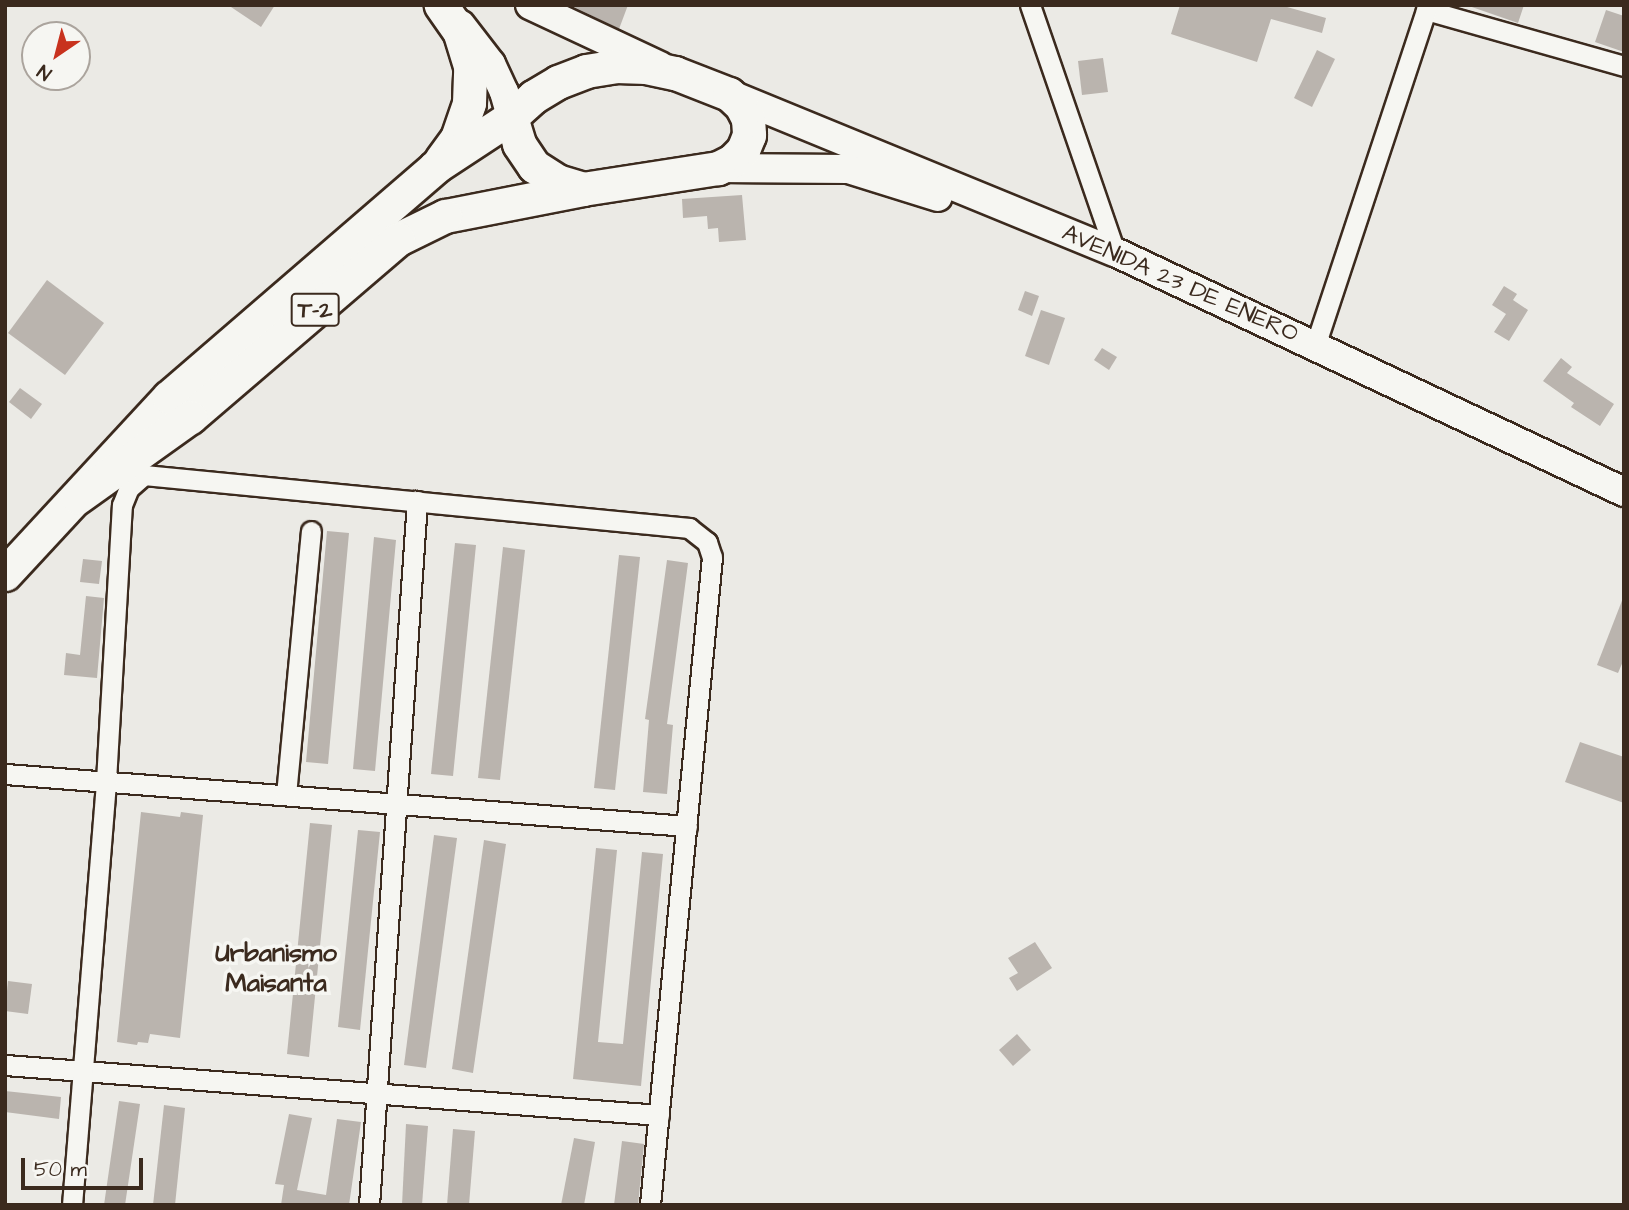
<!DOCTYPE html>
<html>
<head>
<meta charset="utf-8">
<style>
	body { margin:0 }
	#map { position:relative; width:1629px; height:1210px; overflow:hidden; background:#ebeae5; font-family:"Architects Daughter",sans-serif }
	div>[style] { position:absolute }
	.building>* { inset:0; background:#bab4ae }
	.roads { filter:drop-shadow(2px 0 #3b2a1e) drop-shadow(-2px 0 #3b2a1e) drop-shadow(0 2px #3b2a1e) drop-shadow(0 -2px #3b2a1e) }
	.minor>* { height:19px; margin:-9.5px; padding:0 9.5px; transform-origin:9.5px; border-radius:9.5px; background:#f6f6f2 }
	.secondary>* { height:28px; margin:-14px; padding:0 14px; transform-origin:14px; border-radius:14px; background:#f6f6f2 }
	.trunk>* { height:33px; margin:-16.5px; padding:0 16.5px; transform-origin:16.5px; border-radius:16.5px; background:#f6f6f2 }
	span { translate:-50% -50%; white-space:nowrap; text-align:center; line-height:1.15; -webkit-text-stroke:7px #f6f6f2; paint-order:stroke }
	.shield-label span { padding:2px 5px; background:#f6f6f2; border:2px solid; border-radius:5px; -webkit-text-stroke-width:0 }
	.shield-label { font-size:23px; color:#3b2a1e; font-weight:700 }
	.street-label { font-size:24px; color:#3b2a1e }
	.neighbourhood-label { font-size:26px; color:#3b2a1e; font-weight:700 }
	.frame { position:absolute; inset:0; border:7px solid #3b2a1e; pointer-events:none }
	.north { position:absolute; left:21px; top:21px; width:70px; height:70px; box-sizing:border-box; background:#f6f6f2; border:2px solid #aba49d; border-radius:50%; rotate:215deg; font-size:19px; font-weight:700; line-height:28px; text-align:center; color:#3b2a1e }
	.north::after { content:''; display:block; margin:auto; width:24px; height:32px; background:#c8321e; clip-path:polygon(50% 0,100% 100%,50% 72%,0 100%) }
	.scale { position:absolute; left:21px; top:1158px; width:122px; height:32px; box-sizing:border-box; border:4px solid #3b2a1e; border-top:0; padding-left:9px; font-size:21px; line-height:24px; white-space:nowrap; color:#3b2a1e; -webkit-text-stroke:5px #f6f6f2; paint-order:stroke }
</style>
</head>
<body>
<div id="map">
	<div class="building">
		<div style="clip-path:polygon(228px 5px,275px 5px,261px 27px)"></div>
		<div style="clip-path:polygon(570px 5px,628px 5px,619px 29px)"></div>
		<div style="clip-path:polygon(1180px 5px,1280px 5px,1326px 18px,1322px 33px,1271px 19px,1257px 62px,1171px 34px)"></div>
		<div style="clip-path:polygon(1466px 5px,1524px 5px,1518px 23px)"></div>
		<div style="clip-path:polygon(1606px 10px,1624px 16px,1624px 52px,1595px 42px)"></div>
		<div style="clip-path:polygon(1317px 50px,1335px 59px,1312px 107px,1294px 98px)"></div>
		<div style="clip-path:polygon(1103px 58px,1108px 92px,1082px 95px,1078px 61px)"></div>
		<div style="clip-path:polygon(742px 195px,746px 240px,719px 242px,718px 228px,708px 229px,707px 216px,683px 218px,682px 199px)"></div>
		<div style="clip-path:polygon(47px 280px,104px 323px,65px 375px,8px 333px)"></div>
		<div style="clip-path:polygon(1504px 286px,1517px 294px,1513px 300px,1528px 310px,1509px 341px,1494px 332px,1506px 314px,1492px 305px)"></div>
		<div style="clip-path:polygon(1025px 291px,1039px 296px,1032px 316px,1018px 310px)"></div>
		<div style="clip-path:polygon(1041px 310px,1065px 318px,1049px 365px,1025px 356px)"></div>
		<div style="clip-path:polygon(1102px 348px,1117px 357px,1109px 370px,1094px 360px)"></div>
		<div style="clip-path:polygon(1561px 358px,1572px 367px,1567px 373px,1614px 404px,1600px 426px,1571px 407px,1574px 403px,1543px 381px)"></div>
		<div style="clip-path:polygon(20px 388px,42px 404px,31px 419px,9px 402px)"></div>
		<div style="clip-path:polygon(327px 531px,349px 533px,328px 764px,306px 762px)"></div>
		<div style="clip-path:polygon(374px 537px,396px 540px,375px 771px,353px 769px)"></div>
		<div style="clip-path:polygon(455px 543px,476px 545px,453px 776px,431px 774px)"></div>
		<div style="clip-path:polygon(503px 547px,525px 550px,500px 780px,478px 778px)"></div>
		<div style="clip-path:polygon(619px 555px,640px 557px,615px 790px,594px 788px)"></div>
		<div style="clip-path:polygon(83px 559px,102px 561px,99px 584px,80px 582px)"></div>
		<div style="clip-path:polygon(667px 560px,688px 563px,667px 724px,673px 725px,667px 794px,643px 792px,649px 720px,645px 719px)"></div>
		<div style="clip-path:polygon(86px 596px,104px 598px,97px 678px,64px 675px,66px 653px,80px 655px)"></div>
		<div style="clip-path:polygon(1623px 598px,1624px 659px,1618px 673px,1597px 665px)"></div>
		<div style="clip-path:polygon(1580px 742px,1624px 757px,1624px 803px,1565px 782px)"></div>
		<div style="clip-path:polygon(141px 812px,180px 817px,181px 812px,203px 815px,180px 1038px,150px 1034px,148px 1043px,138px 1042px,137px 1045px,117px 1042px)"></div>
		<div style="clip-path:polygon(310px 823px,332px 825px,309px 1057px,287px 1054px)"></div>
		<div style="clip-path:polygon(358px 830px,380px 832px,360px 1030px,338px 1027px)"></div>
		<div style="clip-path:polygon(434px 835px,457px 838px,426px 1068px,404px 1065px)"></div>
		<div style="clip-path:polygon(484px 840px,506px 844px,473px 1073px,452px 1069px)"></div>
		<div style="clip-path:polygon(596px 848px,617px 850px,598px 1042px,623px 1044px,642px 852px,663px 854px,641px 1086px,573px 1079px)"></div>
		<div style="clip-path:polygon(1035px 942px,1052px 968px,1017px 991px,1009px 978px,1018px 973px,1008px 958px)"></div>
		<div style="clip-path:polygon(8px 981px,32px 984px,28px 1014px,5px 1011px)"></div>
		<div style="clip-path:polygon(1017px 1034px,1031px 1050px,1013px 1066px,999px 1050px)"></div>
		<div style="clip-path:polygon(5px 1091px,61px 1097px,59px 1119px,5px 1112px)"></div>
		<div style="clip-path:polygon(119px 1101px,140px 1104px,125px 1205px,104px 1205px)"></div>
		<div style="clip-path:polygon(164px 1105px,185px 1108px,175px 1205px,153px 1205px)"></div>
		<div style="clip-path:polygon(289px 1114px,312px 1118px,297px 1190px,326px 1195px,337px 1119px,361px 1122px,349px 1205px,281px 1205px,284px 1185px,275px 1184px)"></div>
		<div style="clip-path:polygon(406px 1124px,428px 1126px,422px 1205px,402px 1205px)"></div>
		<div style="clip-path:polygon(453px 1129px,475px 1131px,469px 1205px,447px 1205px)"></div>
		<div style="clip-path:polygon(574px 1138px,595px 1142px,584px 1205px,561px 1205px)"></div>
		<div style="clip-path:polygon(622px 1141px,644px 1144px,638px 1205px,614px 1205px)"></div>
	</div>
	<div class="roads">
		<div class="minor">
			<div style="left:1030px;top:5px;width:261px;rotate:71deg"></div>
			<div style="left:1426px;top:10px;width:206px;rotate:15.8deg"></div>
			<div style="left:1315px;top:346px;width:359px;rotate:-71.7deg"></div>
			<div style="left:5px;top:774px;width:684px;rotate:4.36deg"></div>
			<div style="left:286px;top:795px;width:265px;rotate:-84.6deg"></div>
			<div style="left:5px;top:1065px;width:656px;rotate:4.37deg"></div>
			<div style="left:72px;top:1205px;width:425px;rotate:-85.4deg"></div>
			<div style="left:106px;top:781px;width:276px;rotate:-86.7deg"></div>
			<div style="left:122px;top:505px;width:18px;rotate:-68deg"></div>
			<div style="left:129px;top:488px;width:20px;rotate:-41deg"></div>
			<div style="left:144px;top:475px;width:548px;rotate:5.55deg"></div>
			<div style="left:689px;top:528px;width:23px;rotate:38deg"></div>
			<div style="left:707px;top:542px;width:16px;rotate:72deg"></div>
			<div style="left:712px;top:557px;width:651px;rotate:95.47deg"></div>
			<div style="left:369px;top:1205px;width:706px;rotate:-86.1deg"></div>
		</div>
		<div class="secondary">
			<div style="left:530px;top:5px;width:144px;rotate:25.1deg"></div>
			<div style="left:461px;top:25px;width:49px;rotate:52.4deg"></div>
			<div style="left:491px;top:64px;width:31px;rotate:65deg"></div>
			<div style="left:504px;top:92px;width:26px;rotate:74deg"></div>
			<div style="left:729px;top:94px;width:417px;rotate:22.3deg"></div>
			<div style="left:1115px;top:252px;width:563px;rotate:25.24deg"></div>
			<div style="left:718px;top:168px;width:130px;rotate:0.4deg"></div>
			<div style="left:848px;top:169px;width:94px;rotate:17.3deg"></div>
		</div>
		<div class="trunk">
			<div style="left:511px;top:117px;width:28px;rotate:73deg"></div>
			<div style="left:519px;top:144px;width:27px;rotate:56deg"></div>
			<div style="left:534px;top:166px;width:27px;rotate:33deg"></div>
			<div style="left:557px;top:181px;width:27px;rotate:17deg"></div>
			<div style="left:441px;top:160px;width:27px;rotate:-54deg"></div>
			<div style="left:457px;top:138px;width:37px;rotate:-71deg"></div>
			<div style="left:469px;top:103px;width:37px;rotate:-88deg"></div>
			<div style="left:470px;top:66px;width:37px;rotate:-107deg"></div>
			<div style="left:459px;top:31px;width:32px;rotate:-125deg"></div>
			<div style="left:5px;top:574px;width:241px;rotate:-47.2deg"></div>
			<div style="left:169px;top:397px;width:352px;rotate:-40.8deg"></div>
			<div style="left:435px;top:167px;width:91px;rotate:-33.3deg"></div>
			<div style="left:511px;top:117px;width:30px;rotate:-42deg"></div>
			<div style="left:533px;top:97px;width:29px;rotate:-31deg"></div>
			<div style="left:558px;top:82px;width:30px;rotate:-21deg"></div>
			<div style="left:586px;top:71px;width:30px;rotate:-9deg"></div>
			<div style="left:616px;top:66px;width:30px;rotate:2deg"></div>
			<div style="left:646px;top:67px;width:30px;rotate:12deg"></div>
			<div style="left:675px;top:73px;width:58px;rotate:21.3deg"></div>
			<div style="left:729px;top:94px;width:16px;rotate:43deg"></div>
			<div style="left:741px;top:105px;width:16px;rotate:63deg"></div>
			<div style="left:748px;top:119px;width:16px;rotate:86deg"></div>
			<div style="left:749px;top:135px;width:16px;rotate:112deg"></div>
			<div style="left:743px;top:150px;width:16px;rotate:135deg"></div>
			<div style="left:732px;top:161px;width:16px;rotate:153deg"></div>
			<div style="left:718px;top:168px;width:137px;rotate:171.2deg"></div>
			<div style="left:583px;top:189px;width:141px;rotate:168.9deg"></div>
			<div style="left:445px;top:216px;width:52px;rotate:153.9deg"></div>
			<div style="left:398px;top:239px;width:274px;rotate:139.4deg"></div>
			<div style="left:190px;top:417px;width:138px;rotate:144.5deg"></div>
		</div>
	</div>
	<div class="shield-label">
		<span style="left:315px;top:310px">T-2</span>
	</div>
	<div class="street-label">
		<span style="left:1180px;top:284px;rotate:24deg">AVENIDA 23 DE ENERO</span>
	</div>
	<div class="neighbourhood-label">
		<span style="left:276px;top:969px">Urbanismo<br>Maisanta</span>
	</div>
	<div class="frame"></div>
	<div class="north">N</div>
	<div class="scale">50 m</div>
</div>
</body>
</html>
